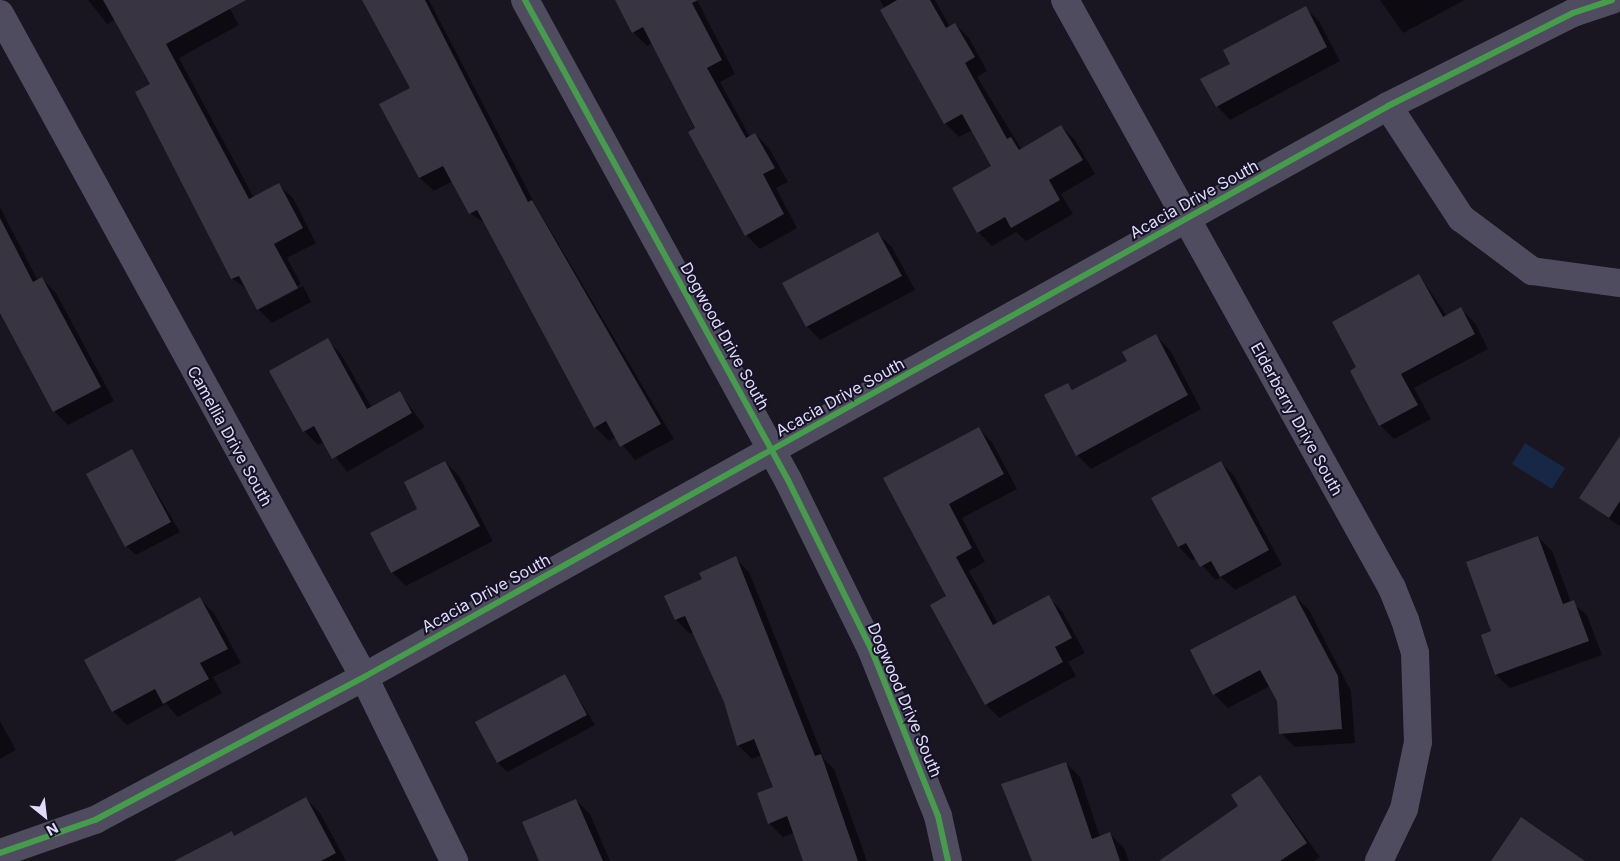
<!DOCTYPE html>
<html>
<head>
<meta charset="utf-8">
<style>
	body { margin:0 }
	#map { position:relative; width:1620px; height:861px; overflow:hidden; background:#191621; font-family:Inter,sans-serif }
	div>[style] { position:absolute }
	.water>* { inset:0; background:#172746 }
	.shadow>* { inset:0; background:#0007 }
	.building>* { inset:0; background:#383442 }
	.minor>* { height:28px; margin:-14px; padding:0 14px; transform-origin:14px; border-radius:14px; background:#4f4c60 }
	.tertiary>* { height:28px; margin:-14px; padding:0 14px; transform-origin:14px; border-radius:14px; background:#4f4c60 }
	.cycleway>* { height:6px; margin:-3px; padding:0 3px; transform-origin:3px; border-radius:3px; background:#469c4c }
	span { translate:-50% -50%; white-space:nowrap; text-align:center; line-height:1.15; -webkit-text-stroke:4px #161225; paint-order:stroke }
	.street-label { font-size:16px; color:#e0dbfa }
	.north { position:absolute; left:20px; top:791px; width:50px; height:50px; -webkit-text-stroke:4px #161225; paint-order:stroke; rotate:151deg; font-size:14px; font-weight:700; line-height:20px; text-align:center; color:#e0dbfa }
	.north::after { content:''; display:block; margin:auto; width:18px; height:22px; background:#e0dbfa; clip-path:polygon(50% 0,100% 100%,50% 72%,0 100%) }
</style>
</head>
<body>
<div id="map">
	<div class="water">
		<div style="clip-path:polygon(1525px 443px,1565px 468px,1552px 489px,1512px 464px)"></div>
	</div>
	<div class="shadow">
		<div style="clip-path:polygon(88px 0,225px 0,239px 25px,179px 58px,254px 198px,279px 185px,293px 198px,316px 243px,287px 258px,301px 284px,261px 309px,303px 286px,311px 302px,272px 323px,258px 309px,249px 291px,232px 278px,151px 85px,115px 20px,107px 24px)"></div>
		<div style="clip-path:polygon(364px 0,429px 0,536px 206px,674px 439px,635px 460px,616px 437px,609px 441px,595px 427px,487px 225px,470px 213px,453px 181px,434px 191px,420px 178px,381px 104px,411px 88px)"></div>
		<div style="clip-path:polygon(615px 0,697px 0,735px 74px,720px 82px,750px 137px,755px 134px,769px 148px,788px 182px,776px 188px,797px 228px,760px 249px,746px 235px,653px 43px,647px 46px,633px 32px)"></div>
		<div style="clip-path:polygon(880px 0,935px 0,950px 27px,955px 24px,969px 38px,987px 71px,977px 77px,1022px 150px,1061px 126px,1075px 140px,1095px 174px,1061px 194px,1073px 214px,1026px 241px,1016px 232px,992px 246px,978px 232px,993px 167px,972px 130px,959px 137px,945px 123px)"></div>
		<div style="clip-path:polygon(1380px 0,1463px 0,1463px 1px,1403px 33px)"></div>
		<div style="clip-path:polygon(1305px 8px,1319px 21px,1340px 61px,1230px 120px,1217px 106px,1231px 64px)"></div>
		<div style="clip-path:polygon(0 207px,38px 281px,42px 279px,56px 293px,114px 401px,68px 425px,54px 411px,0 310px)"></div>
		<div style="clip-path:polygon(878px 234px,892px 247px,915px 290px,820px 340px,807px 326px)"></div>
		<div style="clip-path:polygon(1419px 275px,1447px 316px,1461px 309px,1475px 323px,1488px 349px,1414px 388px,1431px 419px,1394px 439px,1380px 425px,1358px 368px)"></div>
		<div style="clip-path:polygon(1156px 336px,1170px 350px,1201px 409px,1091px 469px,1077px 455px,1068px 384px,1074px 391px,1129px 362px)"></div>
		<div style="clip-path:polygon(327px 340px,341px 354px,372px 408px,400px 393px,425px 427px,347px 472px,324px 442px,318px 445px,304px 431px)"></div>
		<div style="clip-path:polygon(978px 428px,992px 442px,1017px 489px,962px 518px,985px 562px,969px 571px,998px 624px,1048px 597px,1062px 611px,1085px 653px,1068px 662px,1076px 676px,999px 718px,986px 704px,948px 597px,884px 478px)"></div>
		<div style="clip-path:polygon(132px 451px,180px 532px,136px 555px,126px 546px)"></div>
		<div style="clip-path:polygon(445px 462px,459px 476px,493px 541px,406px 586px,392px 572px)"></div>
		<div style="clip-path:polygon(1221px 462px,1234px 476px,1282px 565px,1235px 590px,1221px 577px,1215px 580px,1196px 558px,1192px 561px,1179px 547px)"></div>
		<div style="clip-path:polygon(1620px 465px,1620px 525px,1619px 526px,1581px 498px)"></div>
		<div style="clip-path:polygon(1538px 537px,1552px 551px,1571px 602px,1587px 615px,1602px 655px,1510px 688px,1496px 675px,1493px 632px)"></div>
		<div style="clip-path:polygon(735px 558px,749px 572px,824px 759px,834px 769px,867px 861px,804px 861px,794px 833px,783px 837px,769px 823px,774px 788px,762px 755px,752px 759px,738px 745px,725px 702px,694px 632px,690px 634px,676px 620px,666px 597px,704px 580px)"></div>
		<div style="clip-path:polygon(1295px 596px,1309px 610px,1351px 691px,1355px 743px,1295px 747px,1281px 733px,1278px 701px,1270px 686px,1228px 708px,1214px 694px)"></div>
		<div style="clip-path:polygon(200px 599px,214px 613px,241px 663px,213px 677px,222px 693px,178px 717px,166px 704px,127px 725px,113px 711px,86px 661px)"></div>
		<div style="clip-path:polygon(565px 676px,595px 725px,507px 772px,498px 763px)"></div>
		<div style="clip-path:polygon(0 721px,16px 750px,0 759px)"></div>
		<div style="clip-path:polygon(1066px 763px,1080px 777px,1100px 837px,1110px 834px,1124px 848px,1129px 861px,1032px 861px)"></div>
		<div style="clip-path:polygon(1260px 776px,1320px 857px,1314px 861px,1162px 861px,1240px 806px)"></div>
		<div style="clip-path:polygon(306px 799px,320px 813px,346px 861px,202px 861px,231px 833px,236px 837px)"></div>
		<div style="clip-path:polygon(576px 800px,590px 814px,610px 861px,539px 861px,524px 823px)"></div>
	</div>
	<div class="building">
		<div style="clip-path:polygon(103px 0,246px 0,166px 44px,249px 199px,279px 183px,303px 228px,274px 244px,298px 288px,257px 310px,239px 276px,231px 279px,135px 92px,150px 84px)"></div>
		<div style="clip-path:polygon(362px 0,425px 0,528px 202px,532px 200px,661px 424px,620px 447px,606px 421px,594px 428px,477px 210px,469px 214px,443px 166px,419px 178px,379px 104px,410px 88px)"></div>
		<div style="clip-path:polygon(615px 0,698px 0,692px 3px,722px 60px,707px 68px,746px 138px,755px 133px,775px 168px,763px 174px,784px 214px,745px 236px,688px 132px,695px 128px,643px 27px,632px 33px)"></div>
		<div style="clip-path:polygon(897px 0,930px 0,946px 28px,955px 23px,975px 57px,965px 63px,1007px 139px,1011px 137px,1019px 150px,1061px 125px,1083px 160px,1049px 180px,1060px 200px,1011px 228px,1005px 217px,977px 233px,952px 188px,991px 166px,962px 114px,944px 124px,880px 10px)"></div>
		<div style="clip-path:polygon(1306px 6px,1327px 47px,1216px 107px,1200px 79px,1230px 64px,1223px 50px)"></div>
		<div style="clip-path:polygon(0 218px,33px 282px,42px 277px,101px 387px,53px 412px,0 313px)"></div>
		<div style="clip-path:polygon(878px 232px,902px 276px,806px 327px,782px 283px)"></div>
		<div style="clip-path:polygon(1419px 274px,1443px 317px,1461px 307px,1475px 334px,1401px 374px,1418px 405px,1379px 426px,1350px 371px,1356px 367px,1332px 322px)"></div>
		<div style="clip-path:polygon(1156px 334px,1188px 395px,1076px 456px,1044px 395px,1068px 383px,1072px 390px,1127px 361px,1122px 352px)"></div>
		<div style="clip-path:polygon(328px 338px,367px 409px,400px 391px,412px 413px,332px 459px,314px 426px,303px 432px,269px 371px)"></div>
		<div style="clip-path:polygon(979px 427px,1004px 474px,949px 504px,972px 548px,956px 557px,993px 625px,1049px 595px,1072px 638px,1055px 647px,1063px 662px,985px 705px,930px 605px,946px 596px,883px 478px)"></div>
		<div style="clip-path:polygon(1620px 436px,1620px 501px,1609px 518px,1579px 498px)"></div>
		<div style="clip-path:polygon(132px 449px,171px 522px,125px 547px,86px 474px)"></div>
		<div style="clip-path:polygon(445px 461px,480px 526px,391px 573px,370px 533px,417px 509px,404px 482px)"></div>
		<div style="clip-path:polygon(1221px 461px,1269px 550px,1220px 577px,1211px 561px,1200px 567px,1186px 543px,1178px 547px,1151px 498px)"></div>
		<div style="clip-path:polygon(1538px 536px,1563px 604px,1574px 600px,1589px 641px,1495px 675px,1481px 635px,1491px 631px,1466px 562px)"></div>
		<div style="clip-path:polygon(736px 556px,815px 756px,821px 754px,858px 861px,803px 861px,787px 816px,768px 824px,757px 793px,773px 787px,754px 739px,737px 746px,724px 702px,685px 616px,675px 620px,664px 596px,702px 579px,699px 573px)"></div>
		<div style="clip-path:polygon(1295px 595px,1338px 676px,1342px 729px,1279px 734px,1277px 701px,1260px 670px,1213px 695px,1190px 650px)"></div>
		<div style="clip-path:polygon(200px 597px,228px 649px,200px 663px,209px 679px,163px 704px,155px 689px,112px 712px,84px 660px)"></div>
		<div style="clip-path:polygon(565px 674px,587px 715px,497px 763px,475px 722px)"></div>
		<div style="clip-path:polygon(1066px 762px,1092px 839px,1110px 832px,1120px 861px,1032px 861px,1001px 784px)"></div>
		<div style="clip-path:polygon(1260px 775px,1307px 843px,1280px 861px,1159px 861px,1238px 806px,1231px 795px)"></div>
		<div style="clip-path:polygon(306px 797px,336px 853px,321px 861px,174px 861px,232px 831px,234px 836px)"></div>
		<div style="clip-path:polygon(576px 799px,603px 861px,539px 861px,522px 822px)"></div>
		<div style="clip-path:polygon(1521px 817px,1541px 831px,1585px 861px,1491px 861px)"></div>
	</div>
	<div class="minor">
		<div style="left:525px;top:0;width:547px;rotate:61.28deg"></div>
		<div style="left:788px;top:480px;width:191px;rotate:63.8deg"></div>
		<div style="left:872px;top:651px;width:178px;rotate:68.2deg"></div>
		<div style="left:938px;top:816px;width:46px;rotate:77.5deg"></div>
		<div style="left:1065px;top:0;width:673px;rotate:60.92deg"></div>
		<div style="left:1392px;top:588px;width:35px;rotate:68deg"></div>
		<div style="left:1405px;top:620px;width:34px;rotate:73deg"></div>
		<div style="left:1415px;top:653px;width:89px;rotate:88.1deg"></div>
		<div style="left:1418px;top:742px;width:68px;rotate:101.8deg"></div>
		<div style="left:1404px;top:809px;width:58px;rotate:115.7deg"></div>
		<div style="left:0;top:14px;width:756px;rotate:61.23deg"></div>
		<div style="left:364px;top:677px;width:205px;rotate:63.9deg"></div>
		<div style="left:1388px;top:106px;width:134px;rotate:56.9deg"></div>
		<div style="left:1461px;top:218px;width:89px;rotate:36.7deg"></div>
		<div style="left:1532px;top:271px;width:89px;rotate:7.8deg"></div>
	</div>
	<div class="tertiary">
		<div style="left:0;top:853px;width:101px;rotate:-19.2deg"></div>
		<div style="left:95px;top:820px;width:305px;rotate:-28deg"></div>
		<div style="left:364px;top:677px;width:1172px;rotate:-29.14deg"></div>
		<div style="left:1388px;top:106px;width:207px;rotate:-26.7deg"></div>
		<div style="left:1573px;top:13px;width:41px;rotate:-18.4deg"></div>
	</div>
	<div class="cycleway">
		<div style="left:525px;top:0;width:547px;rotate:61.28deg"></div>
		<div style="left:788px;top:480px;width:191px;rotate:63.8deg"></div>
		<div style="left:872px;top:651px;width:178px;rotate:68.2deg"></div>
		<div style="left:938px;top:816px;width:46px;rotate:77.5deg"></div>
		<div style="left:0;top:853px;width:101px;rotate:-19.2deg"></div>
		<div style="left:95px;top:820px;width:305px;rotate:-28deg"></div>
		<div style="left:364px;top:677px;width:1172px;rotate:-29.14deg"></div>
		<div style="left:1388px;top:106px;width:207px;rotate:-26.7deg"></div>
		<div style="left:1573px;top:13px;width:41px;rotate:-18.4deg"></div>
	</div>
	<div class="street-label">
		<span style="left:1194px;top:199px;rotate:-29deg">Acacia Drive South</span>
		<span style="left:725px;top:336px;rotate:61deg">Dogwood Drive South</span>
		<span style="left:840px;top:397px;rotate:-29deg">Acacia Drive South</span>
		<span style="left:1297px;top:419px;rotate:61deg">Elderberry Drive South</span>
		<span style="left:230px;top:436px;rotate:61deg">Camellia Drive South</span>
		<span style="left:486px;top:593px;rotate:-29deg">Acacia Drive South</span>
		<span style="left:905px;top:700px;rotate:67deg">Dogwood Drive South</span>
	</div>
	<div class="north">N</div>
</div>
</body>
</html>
